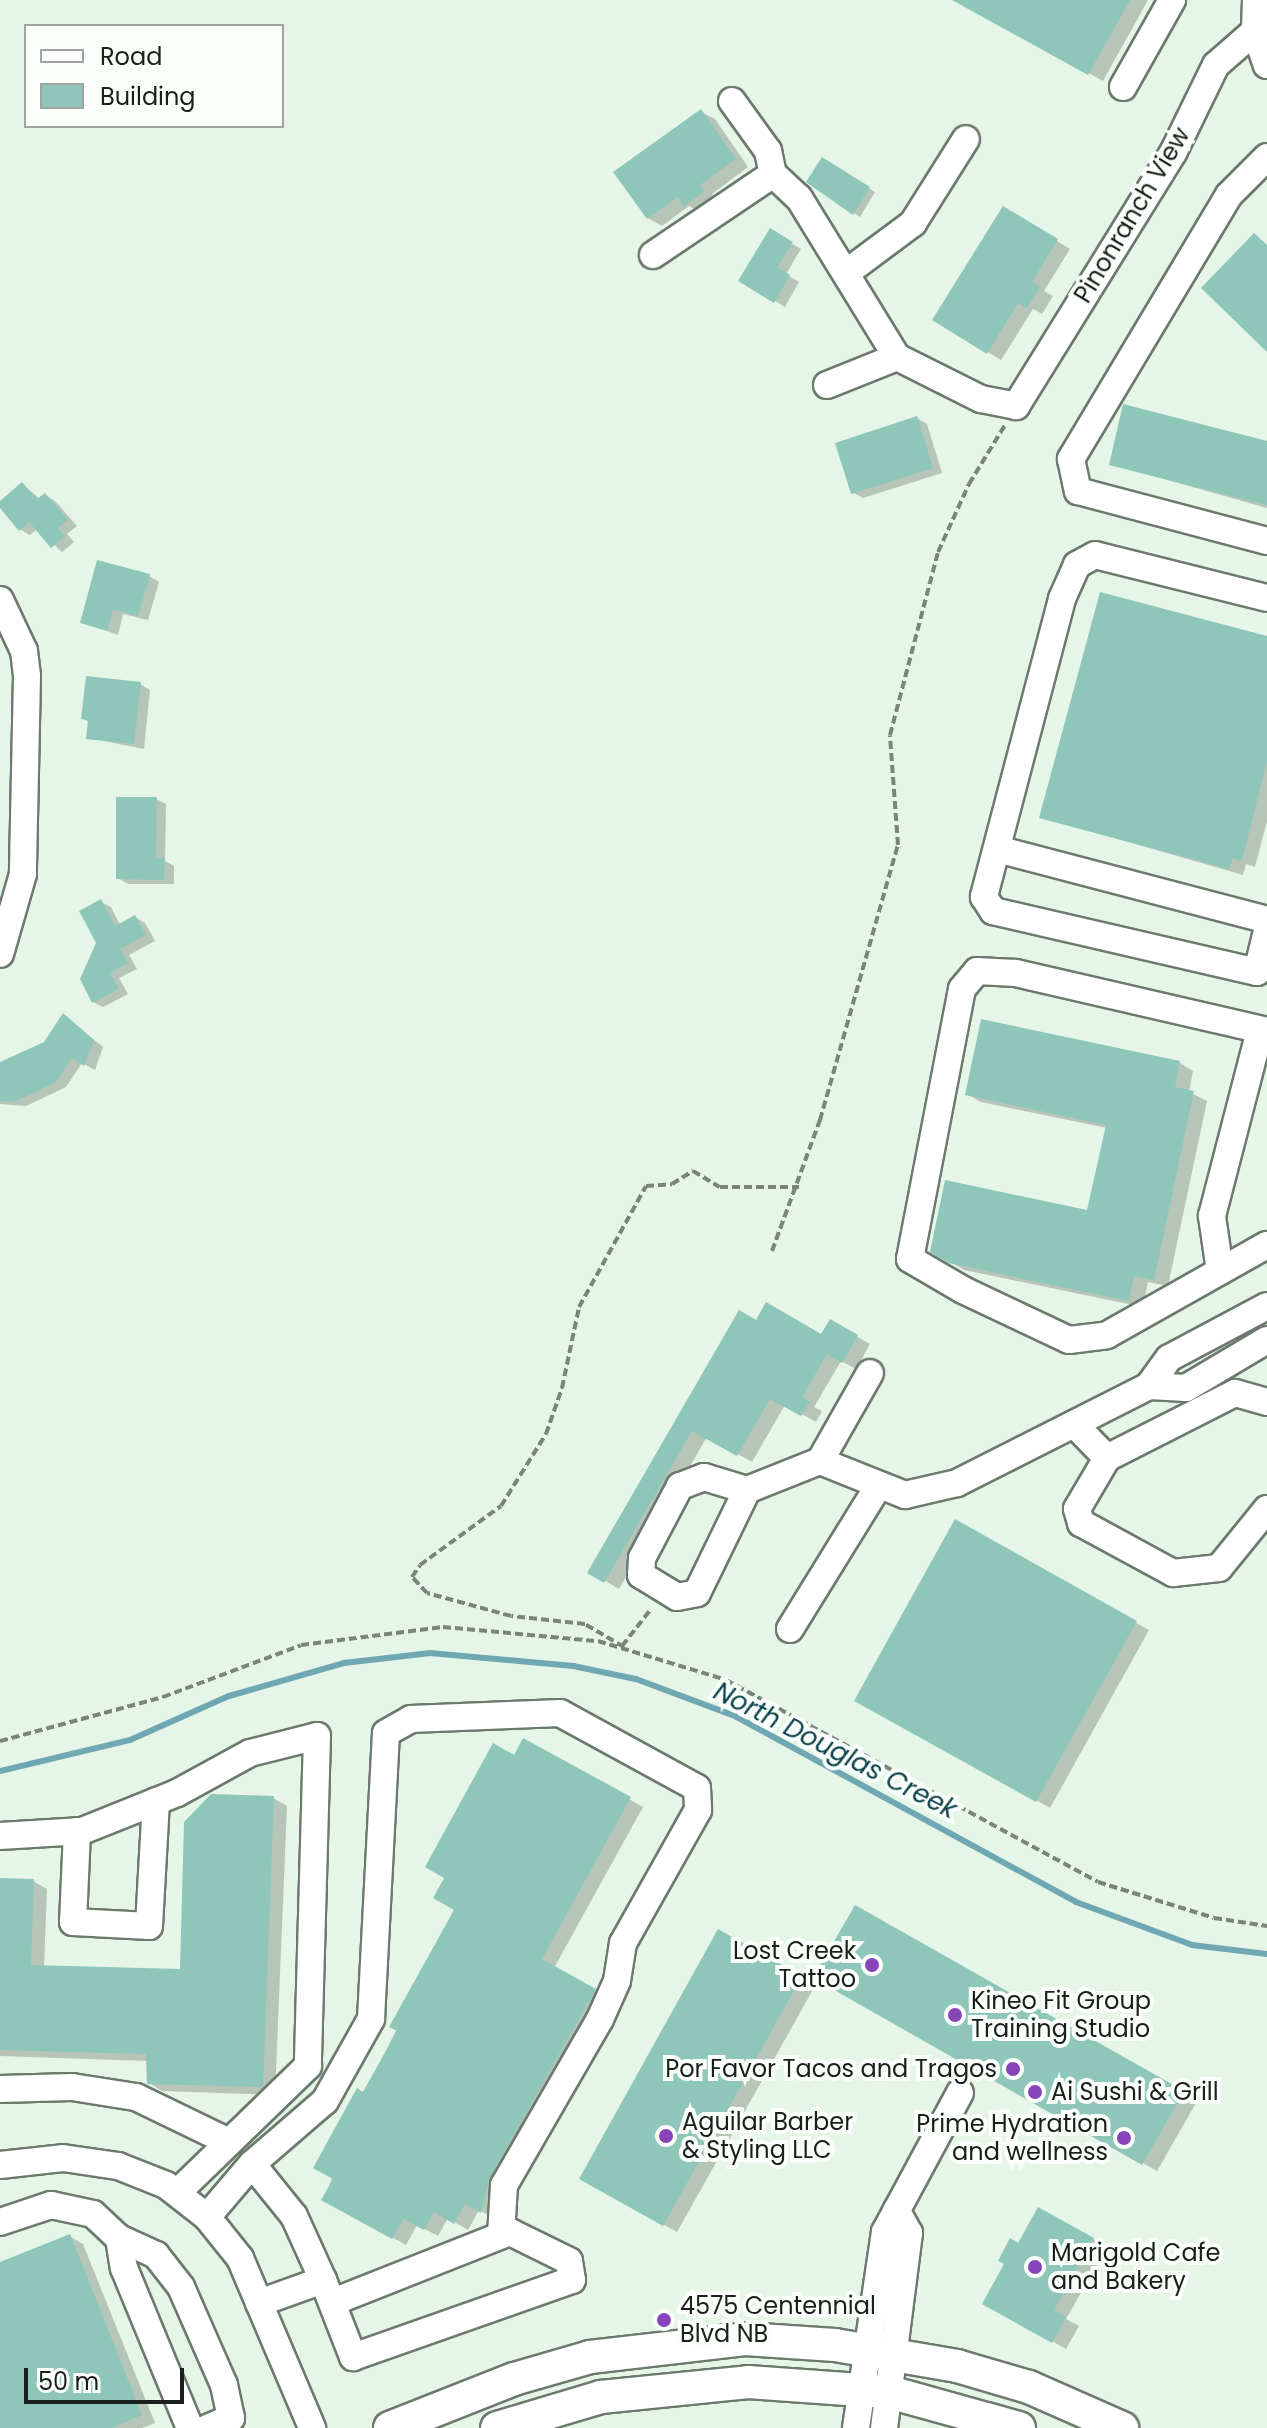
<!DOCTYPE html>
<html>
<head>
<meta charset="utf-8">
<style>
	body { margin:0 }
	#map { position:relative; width:1267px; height:2428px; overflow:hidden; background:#e5f5e7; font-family:Poppins,sans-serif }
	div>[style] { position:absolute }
	.shadow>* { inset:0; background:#0003 }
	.stream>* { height:6px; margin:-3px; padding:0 3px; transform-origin:3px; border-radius:3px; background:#6fa7b3 }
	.building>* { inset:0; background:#8ec6ba }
	.path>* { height:4px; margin-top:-2px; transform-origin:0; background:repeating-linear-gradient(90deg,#7a847b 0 8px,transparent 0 12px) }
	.roads { filter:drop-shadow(2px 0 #6c7a6d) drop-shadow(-2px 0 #6c7a6d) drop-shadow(0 2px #6c7a6d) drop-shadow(0 -2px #6c7a6d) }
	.minor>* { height:26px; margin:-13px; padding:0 13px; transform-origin:13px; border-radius:13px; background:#fff }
	.major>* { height:32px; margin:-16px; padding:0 16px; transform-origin:16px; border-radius:16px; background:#fff }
	.dots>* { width:22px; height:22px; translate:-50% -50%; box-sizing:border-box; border:4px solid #fbfffc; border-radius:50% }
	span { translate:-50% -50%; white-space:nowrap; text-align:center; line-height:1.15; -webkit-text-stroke:8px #fbfffc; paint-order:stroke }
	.street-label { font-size:24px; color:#191f1a }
	.poi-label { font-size:24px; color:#191f1a }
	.right { translate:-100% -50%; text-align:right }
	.left { translate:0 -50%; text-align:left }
	.water-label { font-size:26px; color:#0d424a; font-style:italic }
	.legend { position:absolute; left:24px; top:24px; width:260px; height:104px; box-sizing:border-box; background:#fbfffc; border:2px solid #a1a5a2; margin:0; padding:10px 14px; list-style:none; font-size:24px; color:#191f1a }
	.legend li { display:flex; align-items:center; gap:16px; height:40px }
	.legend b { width:40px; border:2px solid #a1a5a2 }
	.scale { position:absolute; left:24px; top:2368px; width:160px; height:36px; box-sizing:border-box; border:4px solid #191f1a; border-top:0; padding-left:10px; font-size:24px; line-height:28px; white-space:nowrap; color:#191f1a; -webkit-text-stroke:6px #fbfffc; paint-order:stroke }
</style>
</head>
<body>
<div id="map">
	<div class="shadow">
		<div style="clip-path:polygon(956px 0,1148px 0,1103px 81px)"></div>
		<div style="clip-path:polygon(701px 112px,715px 119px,748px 167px,712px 194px,717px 200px,699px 212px,689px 206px,662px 226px,648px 218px)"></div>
		<div style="clip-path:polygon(822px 160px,875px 192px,860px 217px,854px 213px)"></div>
		<div style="clip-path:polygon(1003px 208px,1070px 249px,1044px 291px,1053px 296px,1042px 314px,1033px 309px,1001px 360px,935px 320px)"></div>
		<div style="clip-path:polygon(770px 231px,801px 249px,786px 274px,799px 282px,785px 307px,741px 280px)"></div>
		<div style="clip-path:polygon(917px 418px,927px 424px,942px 473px,863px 498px,852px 492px)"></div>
		<div style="clip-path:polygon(1267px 443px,1267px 508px,1111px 464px)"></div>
		<div style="clip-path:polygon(22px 484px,40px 499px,45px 495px,55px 501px,77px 526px,67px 534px,74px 542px,62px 552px,37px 529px,30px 535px,20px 529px,0 505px)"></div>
		<div style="clip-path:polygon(149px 576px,159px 582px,148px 620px,123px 614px,118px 635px,82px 622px)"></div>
		<div style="clip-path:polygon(1267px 638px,1267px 821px,1255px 867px,1246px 864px,1243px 875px,1042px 817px)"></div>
		<div style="clip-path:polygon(140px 684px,150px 690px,144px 749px,89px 738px,90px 723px,83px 718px)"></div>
		<div style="clip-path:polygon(156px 799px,166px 804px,165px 861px,174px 866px,174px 884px,128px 884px,118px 878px)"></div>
		<div style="clip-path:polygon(101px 902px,111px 907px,120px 925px,135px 917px,145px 923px,155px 941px,129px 955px,137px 969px,119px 978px,128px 994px,103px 1007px,93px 1002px)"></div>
		<div style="clip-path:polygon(64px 1016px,103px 1047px,95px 1070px,82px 1063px,66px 1087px,26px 1106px,0 1104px,0 1065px,45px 1044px)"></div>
		<div style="clip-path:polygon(983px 1022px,1180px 1063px,1193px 1071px,1189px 1092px,1207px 1101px,1168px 1286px,1148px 1282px,1143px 1307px,964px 1270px,933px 1251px,1089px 1213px,1107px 1128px,981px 1102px,967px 1094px)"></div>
		<div style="clip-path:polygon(757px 1322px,822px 1337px,831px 1322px,870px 1344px,856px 1369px,841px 1361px,814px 1407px,822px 1411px,816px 1422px,785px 1405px,752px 1462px,707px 1437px,619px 1589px,590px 1572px)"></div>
		<div style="clip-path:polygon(956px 1522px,1149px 1630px,1050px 1808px,856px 1700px)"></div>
		<div style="clip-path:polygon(524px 1740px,643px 1807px,554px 1968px,608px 1999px,495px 2219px,479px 2210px,468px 2230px,448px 2218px,438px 2236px,417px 2225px,406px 2245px,324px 2199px,364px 2095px,456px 1909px)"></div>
		<div style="clip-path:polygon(273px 1798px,287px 1806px,275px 2095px,162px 2091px,149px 2083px,148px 2061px,0 2056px,0 1880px,33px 1881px,47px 1889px,44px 1967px,182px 1971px)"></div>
		<div style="clip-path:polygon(856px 1908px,1197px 2101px,1157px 2171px,816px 1977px)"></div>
		<div style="clip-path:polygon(719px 1932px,815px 1986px,677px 2232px,581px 2178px)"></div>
		<div style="clip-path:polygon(1039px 2209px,1107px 2247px,1066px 2319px,1079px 2326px,1066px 2349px,985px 2303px)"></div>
		<div style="clip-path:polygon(69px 2236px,83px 2244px,155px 2423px,142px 2428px,0 2428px,0 2264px)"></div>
	</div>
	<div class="stream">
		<div style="left:0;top:1771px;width:134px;rotate:-13.4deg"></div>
		<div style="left:130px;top:1740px;width:108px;rotate:-24deg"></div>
		<div style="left:229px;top:1696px;width:120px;rotate:-16deg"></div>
		<div style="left:344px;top:1663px;width:87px;rotate:-6.6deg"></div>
		<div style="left:430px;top:1653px;width:144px;rotate:5.2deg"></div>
		<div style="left:573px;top:1666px;width:64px;rotate:11.7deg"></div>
		<div style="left:636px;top:1679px;width:106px;rotate:20.5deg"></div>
		<div style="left:735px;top:1716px;width:388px;rotate:28.6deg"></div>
		<div style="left:1076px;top:1902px;width:124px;rotate:20.3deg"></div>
		<div style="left:1192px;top:1945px;width:76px;rotate:6.8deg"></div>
	</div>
	<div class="building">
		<div style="clip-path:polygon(952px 0,1130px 0,1088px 75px)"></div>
		<div style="clip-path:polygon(701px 109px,736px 159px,700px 185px,704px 192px,684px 206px,678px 197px,647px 219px,613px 172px)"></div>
		<div style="clip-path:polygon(822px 157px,870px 187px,853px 215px,806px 182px)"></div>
		<div style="clip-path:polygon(1003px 206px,1058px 239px,1032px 282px,1040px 287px,1027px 308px,1018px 303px,987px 354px,932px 320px)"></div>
		<div style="clip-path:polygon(770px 228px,793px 242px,777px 267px,790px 275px,774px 303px,738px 281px)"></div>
		<div style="clip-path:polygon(1254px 233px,1267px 245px,1267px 352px,1201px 288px)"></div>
		<div style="clip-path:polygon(1123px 404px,1267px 441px,1267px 505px,1109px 465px)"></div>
		<div style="clip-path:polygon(917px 416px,933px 468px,851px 494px,835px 443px)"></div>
		<div style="clip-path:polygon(22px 482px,37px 499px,45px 493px,68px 520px,58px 528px,65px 536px,51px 548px,29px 522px,19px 531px,0 508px,0 501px)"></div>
		<div style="clip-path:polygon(97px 560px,150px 574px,138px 616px,113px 609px,107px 631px,80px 623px)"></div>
		<div style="clip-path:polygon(1100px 592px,1267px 636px,1267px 761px,1242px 861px,1233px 858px,1229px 869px,1039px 818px)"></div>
		<div style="clip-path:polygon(86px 676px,141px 682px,134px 744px,86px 739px,88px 720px,81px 719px)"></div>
		<div style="clip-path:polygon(116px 797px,157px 797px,156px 858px,165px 858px,164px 880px,116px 879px)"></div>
		<div style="clip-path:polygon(101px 899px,115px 926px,135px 915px,146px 935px,120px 949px,128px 963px,110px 973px,119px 989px,92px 1003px,80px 979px,96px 943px,79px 911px)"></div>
		<div style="clip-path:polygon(63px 1013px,94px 1040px,84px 1066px,72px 1058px,56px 1082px,14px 1102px,0 1101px,0 1062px,44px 1042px)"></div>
		<div style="clip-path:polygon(981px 1019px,1180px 1061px,1175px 1087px,1194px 1091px,1154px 1280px,1134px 1276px,1129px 1301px,949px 1263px,930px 1252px,945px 1180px,1087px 1210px,1106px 1125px,965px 1095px)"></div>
		<div style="clip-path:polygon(766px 1302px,821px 1334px,830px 1319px,858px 1335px,842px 1363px,827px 1354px,802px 1397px,810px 1402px,801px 1416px,770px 1399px,737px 1456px,692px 1431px,604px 1583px,587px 1573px,739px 1310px,756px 1320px)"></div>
		<div style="clip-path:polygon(955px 1519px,1137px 1621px,1036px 1802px,854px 1701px)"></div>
		<div style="clip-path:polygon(523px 1738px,631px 1797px,542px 1959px,596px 1989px,490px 2177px,481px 2213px,465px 2204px,454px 2224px,434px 2212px,424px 2230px,403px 2219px,392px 2239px,321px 2200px,333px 2179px,313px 2168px,357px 2088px,363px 2092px,397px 2031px,389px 2027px,454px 1910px,433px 1898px,444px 1878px,425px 1867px,493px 1743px,514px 1755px)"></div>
		<div style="clip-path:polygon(211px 1794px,274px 1796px,263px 2087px,147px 2084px,146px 2054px,0 2050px,0 1878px,34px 1879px,31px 1965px,180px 1969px,184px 1822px)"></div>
		<div style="clip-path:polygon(855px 1905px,1184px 2091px,1142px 2165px,813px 1978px)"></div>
		<div style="clip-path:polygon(718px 1929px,802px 1976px,663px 2226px,579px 2179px)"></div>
		<div style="clip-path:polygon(1038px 2207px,1094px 2238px,1054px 2310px,1066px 2317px,1052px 2343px,982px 2304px,1004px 2264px,998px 2261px,1010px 2238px,1018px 2243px)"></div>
		<div style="clip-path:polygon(70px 2234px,142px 2415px,111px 2428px,0 2428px,0 2262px)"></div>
	</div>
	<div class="path">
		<div style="left:772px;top:1251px;width:140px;rotate:-69.9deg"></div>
		<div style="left:820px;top:1120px;width:286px;rotate:-74.2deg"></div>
		<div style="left:898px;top:845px;width:110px;rotate:-94.2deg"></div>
		<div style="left:890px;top:735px;width:189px;rotate:-75.3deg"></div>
		<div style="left:938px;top:552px;width:75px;rotate:-65.5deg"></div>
		<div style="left:969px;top:484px;width:69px;rotate:-58.6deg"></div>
		<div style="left:622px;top:1646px;width:47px;rotate:-51.9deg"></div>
		<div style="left:624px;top:1647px;width:45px;rotate:-149.5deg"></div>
		<div style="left:585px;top:1624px;width:74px;rotate:-173.8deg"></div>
		<div style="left:511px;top:1616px;width:87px;rotate:-164.7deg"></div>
		<div style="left:427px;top:1593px;width:22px;rotate:-133deg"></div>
		<div style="left:412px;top:1577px;width:14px;rotate:-56deg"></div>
		<div style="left:420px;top:1565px;width:100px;rotate:-36.1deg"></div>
		<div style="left:501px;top:1506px;width:85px;rotate:-58deg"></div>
		<div style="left:546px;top:1434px;width:49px;rotate:-70.8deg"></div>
		<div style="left:562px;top:1388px;width:83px;rotate:-78.1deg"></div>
		<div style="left:579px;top:1307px;width:138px;rotate:-61deg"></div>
		<div style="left:646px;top:1186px;width:26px;rotate:-4deg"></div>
		<div style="left:672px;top:1184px;width:25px;rotate:-32deg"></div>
		<div style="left:693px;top:1171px;width:31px;rotate:31deg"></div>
		<div style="left:720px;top:1187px;width:79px"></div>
		<div style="left:0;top:1741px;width:169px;rotate:-15.1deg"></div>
		<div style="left:163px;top:1697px;width:147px;rotate:-20.6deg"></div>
		<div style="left:301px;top:1645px;width:143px;rotate:-7.2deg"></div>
		<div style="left:443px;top:1627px;width:156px;rotate:5.2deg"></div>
		<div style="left:598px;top:1641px;width:134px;rotate:16.9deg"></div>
		<div style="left:726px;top:1680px;width:423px;rotate:28.5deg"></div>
		<div style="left:1098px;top:1882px;width:121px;rotate:17.2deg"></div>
		<div style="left:1214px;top:1918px;width:54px;rotate:8.6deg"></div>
	</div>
	<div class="roads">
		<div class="minor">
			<div style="left:1256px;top:0;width:31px;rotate:92deg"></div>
			<div style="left:1255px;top:31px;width:36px;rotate:71deg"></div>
			<div style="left:1123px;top:87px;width:100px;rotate:-60.6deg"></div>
			<div style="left:732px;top:101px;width:62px;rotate:54.2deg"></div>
			<div style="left:768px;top:151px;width:24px;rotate:78deg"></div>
			<div style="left:773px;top:174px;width:35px;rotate:43deg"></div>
			<div style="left:799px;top:198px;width:187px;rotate:58.4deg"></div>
			<div style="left:897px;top:357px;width:94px;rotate:26.6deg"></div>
			<div style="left:981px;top:399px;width:36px;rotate:11deg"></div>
			<div style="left:1016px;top:406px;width:298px;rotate:-58.2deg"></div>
			<div style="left:1173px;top:153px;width:98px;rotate:-64deg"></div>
			<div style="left:1216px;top:65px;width:52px;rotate:-41.1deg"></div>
			<div style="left:1267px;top:157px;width:54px;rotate:135deg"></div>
			<div style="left:1229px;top:195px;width:308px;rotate:120.9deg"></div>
			<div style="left:1071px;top:459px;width:33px;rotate:78deg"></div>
			<div style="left:1078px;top:491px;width:196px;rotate:14.8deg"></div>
			<div style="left:653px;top:255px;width:145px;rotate:-34deg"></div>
			<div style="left:846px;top:273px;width:84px;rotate:-36.7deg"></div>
			<div style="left:913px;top:223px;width:99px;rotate:-57.8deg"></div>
			<div style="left:827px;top:385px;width:75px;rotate:-21.8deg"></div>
			<div style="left:1267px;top:598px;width:177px;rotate:-166deg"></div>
			<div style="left:1095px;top:555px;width:21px;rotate:151deg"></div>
			<div style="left:1077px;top:565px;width:37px;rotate:114deg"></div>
			<div style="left:1062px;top:599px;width:308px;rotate:104.7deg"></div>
			<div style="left:984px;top:897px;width:17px;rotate:57deg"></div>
			<div style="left:993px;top:911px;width:271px;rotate:13deg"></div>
			<div style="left:1257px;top:972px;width:42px;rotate:-76.3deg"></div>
			<div style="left:0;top:600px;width:56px;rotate:64.8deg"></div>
			<div style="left:24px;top:651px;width:25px;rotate:83deg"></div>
			<div style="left:27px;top:676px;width:198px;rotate:91.2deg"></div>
			<div style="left:23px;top:874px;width:83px;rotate:106deg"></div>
			<div style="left:997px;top:849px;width:279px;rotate:14.7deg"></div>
			<div style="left:1267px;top:1031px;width:259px;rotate:-167deg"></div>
			<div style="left:1015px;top:973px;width:38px;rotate:-177deg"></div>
			<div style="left:977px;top:971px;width:23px;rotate:130deg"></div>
			<div style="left:962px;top:989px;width:275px;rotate:100.9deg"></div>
			<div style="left:910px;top:1259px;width:61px;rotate:30.3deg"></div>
			<div style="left:963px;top:1290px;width:117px;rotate:25.3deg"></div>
			<div style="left:1069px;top:1340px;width:38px;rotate:-7deg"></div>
			<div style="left:1107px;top:1335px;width:184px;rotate:-29.4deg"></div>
			<div style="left:1220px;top:1271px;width:56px;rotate:-98.3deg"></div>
			<div style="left:1212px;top:1216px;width:192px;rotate:-75.5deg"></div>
			<div style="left:1267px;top:1306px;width:111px;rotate:152deg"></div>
			<div style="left:1169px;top:1358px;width:34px;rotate:126deg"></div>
			<div style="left:1149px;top:1386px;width:37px;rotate:3deg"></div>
			<div style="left:1186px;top:1388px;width:94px;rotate:-30.7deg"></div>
			<div style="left:1267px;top:1402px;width:33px;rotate:-164deg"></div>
			<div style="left:1235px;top:1393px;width:144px;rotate:153.1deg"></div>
			<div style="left:1107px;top:1458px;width:59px;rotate:120.5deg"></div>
			<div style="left:1077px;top:1509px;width:15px;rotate:74deg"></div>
			<div style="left:1081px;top:1523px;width:105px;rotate:28.5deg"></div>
			<div style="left:1173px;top:1573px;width:46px;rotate:-6.2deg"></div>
			<div style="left:1219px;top:1568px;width:76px;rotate:-50.9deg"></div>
			<div style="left:1074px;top:1424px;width:47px;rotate:45.9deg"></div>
			<div style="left:820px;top:1461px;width:101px;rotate:-60.4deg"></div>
			<div style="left:747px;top:1490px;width:45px;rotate:-163.2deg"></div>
			<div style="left:704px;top:1477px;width:26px;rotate:159deg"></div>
			<div style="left:680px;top:1486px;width:81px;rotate:117.8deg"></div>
			<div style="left:642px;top:1558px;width:17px;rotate:93deg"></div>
			<div style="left:641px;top:1575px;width:42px;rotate:31.4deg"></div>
			<div style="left:677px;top:1597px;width:20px;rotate:-11deg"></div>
			<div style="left:697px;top:1593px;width:114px;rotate:-64.1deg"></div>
			<div style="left:747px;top:1490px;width:79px;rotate:-21.7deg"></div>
			<div style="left:820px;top:1461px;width:92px;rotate:21.8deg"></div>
			<div style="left:905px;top:1495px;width:53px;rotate:-13deg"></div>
			<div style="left:957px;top:1483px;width:215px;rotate:-26.8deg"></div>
			<div style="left:790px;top:1629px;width:169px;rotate:-58.3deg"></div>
			<div style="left:77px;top:1831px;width:91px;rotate:92.5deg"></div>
			<div style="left:73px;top:1922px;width:76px;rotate:3deg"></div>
			<div style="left:149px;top:1926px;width:125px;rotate:-86.8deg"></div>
			<div style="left:0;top:1836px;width:82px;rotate:-3.5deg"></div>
			<div style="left:82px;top:1831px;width:102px;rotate:-21.8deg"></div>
			<div style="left:177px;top:1793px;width:83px;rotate:-28.7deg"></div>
			<div style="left:250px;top:1753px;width:69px;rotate:-14.2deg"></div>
			<div style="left:317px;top:1736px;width:330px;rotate:91.6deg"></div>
			<div style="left:308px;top:2066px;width:182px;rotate:135.9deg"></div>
			<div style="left:0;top:2089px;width:72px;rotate:-1.6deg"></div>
			<div style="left:72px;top:2087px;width:65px;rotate:8.9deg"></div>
			<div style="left:136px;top:2097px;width:101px;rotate:25.8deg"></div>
			<div style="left:252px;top:2164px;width:96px;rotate:-40.8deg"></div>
			<div style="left:325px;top:2101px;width:94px;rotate:-60.7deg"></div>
			<div style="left:371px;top:2019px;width:286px;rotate:-87deg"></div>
			<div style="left:386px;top:1733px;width:29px;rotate:-29deg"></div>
			<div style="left:411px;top:1719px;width:149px;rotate:-2.3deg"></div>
			<div style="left:560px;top:1713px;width:156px;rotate:28.7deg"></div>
			<div style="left:697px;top:1788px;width:22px;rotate:87deg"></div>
			<div style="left:698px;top:1810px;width:153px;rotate:119.4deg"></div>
			<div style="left:623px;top:1943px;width:38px;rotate:99deg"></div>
			<div style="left:617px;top:1981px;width:42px;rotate:114.1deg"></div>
			<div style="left:600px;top:2019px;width:192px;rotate:120deg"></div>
			<div style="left:504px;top:2185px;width:50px;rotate:93.4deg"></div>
			<div style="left:0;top:2165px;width:63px;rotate:-6.3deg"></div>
			<div style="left:63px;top:2158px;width:56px;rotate:8.3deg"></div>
			<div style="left:118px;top:2166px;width:52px;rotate:21.6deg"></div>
			<div style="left:166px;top:2185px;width:52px;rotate:38deg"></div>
			<div style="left:207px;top:2217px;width:53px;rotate:51.2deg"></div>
			<div style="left:240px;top:2258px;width:185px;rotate:67deg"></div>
			<div style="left:207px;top:2217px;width:70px;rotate:-49.7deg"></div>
			<div style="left:252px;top:2164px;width:67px;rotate:51.1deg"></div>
			<div style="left:294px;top:2216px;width:70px;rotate:65.6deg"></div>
			<div style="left:0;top:2222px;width:54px;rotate:-18.4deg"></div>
			<div style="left:51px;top:2205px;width:43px;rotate:12.1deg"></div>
			<div style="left:93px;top:2214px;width:35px;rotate:43deg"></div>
			<div style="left:119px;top:2238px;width:41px;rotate:24.7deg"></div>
			<div style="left:156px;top:2255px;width:41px;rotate:52deg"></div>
			<div style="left:181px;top:2287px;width:107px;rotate:66.3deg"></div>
			<div style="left:224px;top:2385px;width:34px;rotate:78deg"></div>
			<div style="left:231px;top:2418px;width:26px;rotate:157deg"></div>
			<div style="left:119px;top:2238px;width:30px;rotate:81deg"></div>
			<div style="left:124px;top:2268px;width:173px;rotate:67.6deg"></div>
			<div style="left:259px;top:2303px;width:68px;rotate:-19.8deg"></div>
			<div style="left:323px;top:2280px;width:83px;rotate:68.7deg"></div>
			<div style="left:353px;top:2357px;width:232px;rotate:-19.4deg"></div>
			<div style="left:572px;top:2280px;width:19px;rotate:-99deg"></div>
			<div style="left:569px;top:2261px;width:66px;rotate:-153.8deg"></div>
			<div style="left:510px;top:2232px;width:190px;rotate:158.4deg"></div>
			<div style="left:856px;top:2428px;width:198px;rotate:-81.6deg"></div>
			<div style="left:885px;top:2232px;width:158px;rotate:-61.7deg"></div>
			<div style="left:884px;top:2428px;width:197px;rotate:-82.7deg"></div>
			<div style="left:909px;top:2233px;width:26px;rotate:-119deg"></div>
		</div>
		<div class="major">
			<div style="left:390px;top:2428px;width:133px;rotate:-21.6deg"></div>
			<div style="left:514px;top:2379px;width:79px;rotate:-16.1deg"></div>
			<div style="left:590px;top:2357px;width:156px;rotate:-6.6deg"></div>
			<div style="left:745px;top:2339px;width:90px;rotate:3.8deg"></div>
			<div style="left:835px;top:2345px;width:124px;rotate:9.8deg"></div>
			<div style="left:957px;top:2366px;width:75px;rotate:16.3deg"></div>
			<div style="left:1029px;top:2387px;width:102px;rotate:23.8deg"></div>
			<div style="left:497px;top:2428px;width:109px;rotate:-16.6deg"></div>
			<div style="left:601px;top:2397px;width:148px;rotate:-5.8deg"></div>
			<div style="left:748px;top:2382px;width:141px;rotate:4.1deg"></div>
			<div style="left:889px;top:2392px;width:135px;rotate:15.5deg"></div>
		</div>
	</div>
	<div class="dots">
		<div style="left:872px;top:1965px;background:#8845ba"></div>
		<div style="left:955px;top:2015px;background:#8845ba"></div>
		<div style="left:1013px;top:2069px;background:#8845ba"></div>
		<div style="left:1035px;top:2092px;background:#8845ba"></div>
		<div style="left:666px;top:2136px;background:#8845ba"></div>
		<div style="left:1124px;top:2138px;background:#8845ba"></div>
		<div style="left:1035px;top:2267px;background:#8845ba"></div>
		<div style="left:664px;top:2320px;background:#8845ba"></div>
	</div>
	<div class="street-label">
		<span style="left:1132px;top:215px;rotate:-59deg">Pinonranch View</span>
	</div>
	<div class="poi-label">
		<span class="right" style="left:856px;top:1965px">Lost Creek<br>Tattoo</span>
		<span class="left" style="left:971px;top:2015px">Kineo Fit Group<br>Training Studio</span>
		<span class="right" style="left:997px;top:2069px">Por Favor Tacos and Tragos</span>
		<span class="left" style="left:1051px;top:2092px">Ai Sushi &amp; Grill</span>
		<span class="left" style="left:682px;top:2136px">Aguilar Barber<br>&amp; Styling LLC</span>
		<span class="right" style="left:1108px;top:2138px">Prime Hydration<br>and wellness</span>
		<span class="left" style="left:1051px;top:2267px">Marigold Cafe<br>and Bakery</span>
		<span class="left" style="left:680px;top:2320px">4575 Centennial<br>Blvd NB</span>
	</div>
	<div class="water-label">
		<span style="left:835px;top:1751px;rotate:27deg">North Douglas Creek</span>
	</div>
	<ul class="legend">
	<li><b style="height:10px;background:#fff"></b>Road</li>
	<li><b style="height:22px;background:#8ec6ba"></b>Building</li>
	</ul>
	<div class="scale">50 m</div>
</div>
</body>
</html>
